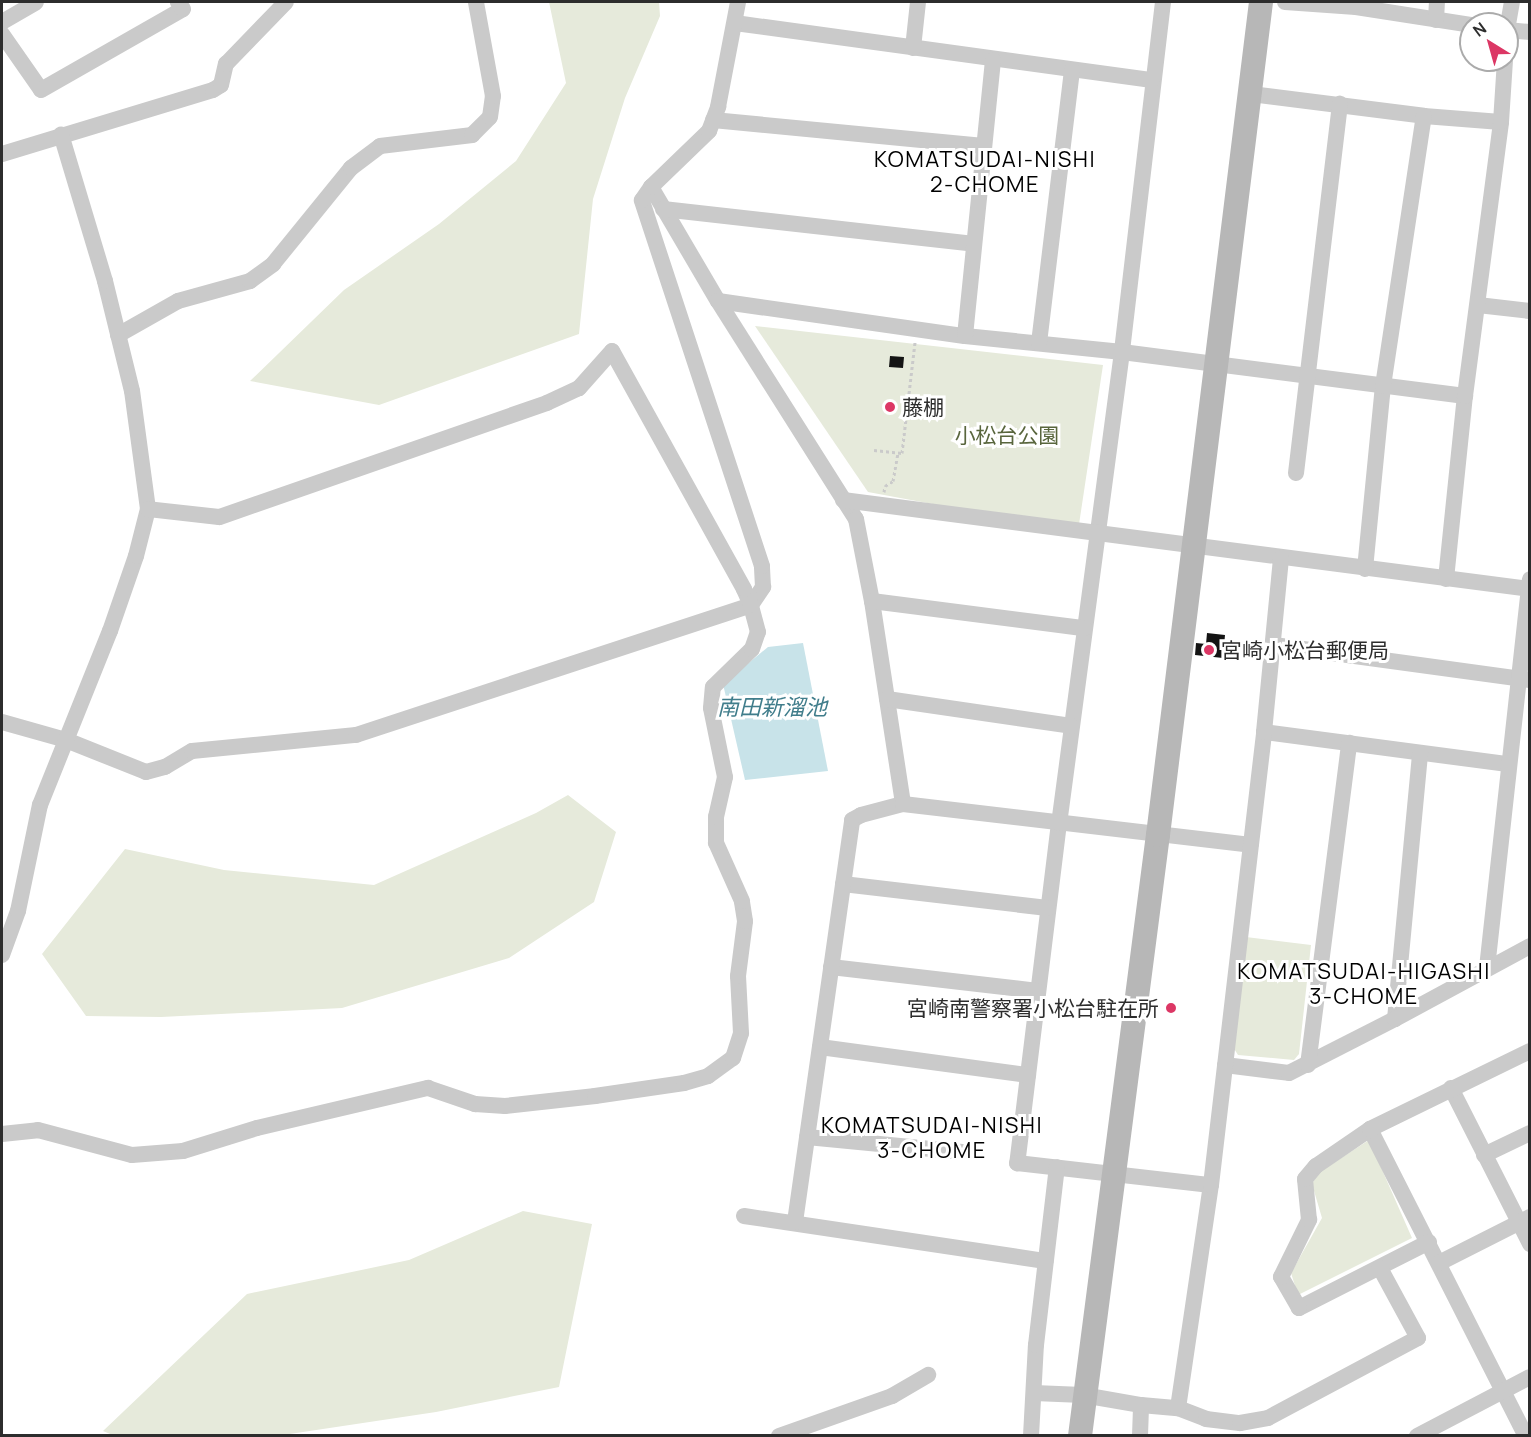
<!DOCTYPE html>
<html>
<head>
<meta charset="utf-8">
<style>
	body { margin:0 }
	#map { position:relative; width:1531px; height:1437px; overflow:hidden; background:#fff; font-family:Manrope,"Noto Sans JP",sans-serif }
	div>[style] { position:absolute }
	.green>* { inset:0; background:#e6eadb }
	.water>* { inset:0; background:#c8e3e9 }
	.building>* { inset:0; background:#141414 }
	.path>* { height:3px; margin-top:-1.5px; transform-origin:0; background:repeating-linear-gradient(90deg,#cacaca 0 3px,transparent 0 6px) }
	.street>* { height:16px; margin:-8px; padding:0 8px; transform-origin:8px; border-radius:8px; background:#cacaca }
	.secondary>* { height:24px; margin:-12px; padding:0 12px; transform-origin:12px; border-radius:12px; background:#b7b7b7 }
	.dots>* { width:16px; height:16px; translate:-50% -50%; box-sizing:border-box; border:3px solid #fff; border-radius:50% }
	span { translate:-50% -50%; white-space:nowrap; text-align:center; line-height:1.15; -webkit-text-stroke:6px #fff; paint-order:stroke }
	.poi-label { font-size:21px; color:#2d2d2d }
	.left { translate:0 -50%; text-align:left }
	.right { translate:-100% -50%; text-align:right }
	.park-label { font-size:21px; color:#59663d }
	.neighbourhood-label { font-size:22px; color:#000; letter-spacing:1.5px }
	.water-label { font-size:22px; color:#407d8b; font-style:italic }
	.frame { position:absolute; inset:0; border:3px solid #2d2d2d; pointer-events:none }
	.north { position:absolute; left:1459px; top:12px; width:60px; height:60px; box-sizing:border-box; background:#fff; border:2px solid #ababab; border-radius:50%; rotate:323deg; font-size:16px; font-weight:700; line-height:24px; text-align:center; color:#2d2d2d }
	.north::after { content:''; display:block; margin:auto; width:21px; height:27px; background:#dc3765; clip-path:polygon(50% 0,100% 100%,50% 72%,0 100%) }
</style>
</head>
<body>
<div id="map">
	<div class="green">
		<div style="clip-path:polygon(549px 2px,659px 2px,660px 16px,625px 98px,593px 199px,579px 334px,379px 405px,250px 381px,344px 290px,439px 224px,516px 161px,566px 83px)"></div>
		<div style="clip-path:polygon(755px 326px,1103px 365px,1078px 531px,868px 492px)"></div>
		<div style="clip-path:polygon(568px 795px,616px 832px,594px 902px,509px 958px,342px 1008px,161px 1017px,86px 1016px,42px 954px,125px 849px,224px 870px,374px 885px,536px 813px)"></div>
		<div style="clip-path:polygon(1246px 937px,1311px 945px,1299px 1054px,1294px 1060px,1238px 1055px,1233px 1047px)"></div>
		<div style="clip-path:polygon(1369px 1140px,1412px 1238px,1298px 1295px,1291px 1273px,1322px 1218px,1312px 1184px,1318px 1173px)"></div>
		<div style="clip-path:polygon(523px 1211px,592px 1224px,559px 1387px,436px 1412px,283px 1435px,115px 1436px,103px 1431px,247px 1294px,409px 1260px)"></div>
	</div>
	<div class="water">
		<div style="clip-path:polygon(803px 643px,828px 771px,745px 780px,723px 684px,768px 647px)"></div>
	</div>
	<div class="building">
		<div style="clip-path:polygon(890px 356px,904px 357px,903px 368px,889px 367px)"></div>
		<div style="clip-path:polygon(1207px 633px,1225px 635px,1223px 658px,1195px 655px,1196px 643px,1206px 644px)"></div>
	</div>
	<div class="path">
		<div style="left:874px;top:450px;width:28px;rotate:6deg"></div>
		<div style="left:902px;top:453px;width:112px;rotate:-83.3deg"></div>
		<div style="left:884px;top:492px;width:6px;rotate:-81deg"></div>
		<div style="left:885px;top:486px;width:9px;rotate:-32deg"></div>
		<div style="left:893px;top:481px;width:28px;rotate:-80deg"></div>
	</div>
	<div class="street">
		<div style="left:1163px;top:2px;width:352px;rotate:96.7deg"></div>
		<div style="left:1122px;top:352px;width:475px;rotate:97.6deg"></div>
		<div style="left:1059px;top:823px;width:343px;rotate:97deg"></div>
		<div style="left:1017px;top:1163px;width:195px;rotate:6.5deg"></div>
		<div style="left:1285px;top:2px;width:71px;rotate:4deg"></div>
		<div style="left:1356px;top:7px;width:116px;rotate:8.9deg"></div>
		<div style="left:1436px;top:20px;width:18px;rotate:-87deg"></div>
		<div style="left:2px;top:22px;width:39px;rotate:-30deg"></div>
		<div style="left:735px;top:23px;width:421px;rotate:7.8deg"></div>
		<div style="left:1507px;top:30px;width:28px;rotate:-80deg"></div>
		<div style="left:1507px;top:30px;width:23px;rotate:5deg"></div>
		<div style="left:2px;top:34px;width:68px;rotate:55.1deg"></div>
		<div style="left:41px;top:90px;width:163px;rotate:-29.7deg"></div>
		<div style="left:183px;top:9px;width:9px;rotate:-126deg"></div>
		<div style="left:913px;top:48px;width:46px;rotate:-83.8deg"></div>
		<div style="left:1251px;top:94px;width:174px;rotate:7.2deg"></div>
		<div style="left:1424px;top:116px;width:77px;rotate:4.5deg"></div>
		<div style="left:713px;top:120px;width:272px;rotate:5.5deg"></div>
		<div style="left:2px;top:154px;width:220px;rotate:-16.9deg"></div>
		<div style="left:213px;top:90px;width:9px;rotate:-32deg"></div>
		<div style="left:221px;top:85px;width:22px;rotate:-77deg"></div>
		<div style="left:226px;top:64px;width:86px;rotate:-45.9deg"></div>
		<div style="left:651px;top:187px;width:132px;rotate:59.6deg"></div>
		<div style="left:718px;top:301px;width:258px;rotate:57.7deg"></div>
		<div style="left:856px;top:519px;width:84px;rotate:79deg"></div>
		<div style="left:872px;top:601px;width:205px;rotate:81.3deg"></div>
		<div style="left:663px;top:209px;width:313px;rotate:6.4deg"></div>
		<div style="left:718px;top:301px;width:249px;rotate:8.1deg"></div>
		<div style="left:965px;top:336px;width:158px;rotate:5.8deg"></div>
		<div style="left:1122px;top:352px;width:346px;rotate:7.3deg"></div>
		<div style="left:1478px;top:305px;width:52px;rotate:6.6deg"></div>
		<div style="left:118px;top:335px;width:69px;rotate:-29.5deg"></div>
		<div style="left:178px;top:301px;width:75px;rotate:-15.5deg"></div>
		<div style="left:250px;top:281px;width:29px;rotate:-36deg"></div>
		<div style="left:273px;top:264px;width:124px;rotate:-50.9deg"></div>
		<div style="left:351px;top:168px;width:36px;rotate:-37deg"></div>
		<div style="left:380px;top:146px;width:93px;rotate:-6.8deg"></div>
		<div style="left:472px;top:135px;width:25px;rotate:-45deg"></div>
		<div style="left:490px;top:117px;width:21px;rotate:-82deg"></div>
		<div style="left:493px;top:96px;width:96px;rotate:-100.3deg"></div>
		<div style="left:965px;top:336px;width:277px;rotate:-84.2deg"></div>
		<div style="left:1039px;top:343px;width:275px;rotate:-83.1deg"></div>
		<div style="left:1296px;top:473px;width:372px;rotate:-83.2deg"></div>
		<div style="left:843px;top:500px;width:693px;rotate:7.38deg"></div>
		<div style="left:1365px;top:569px;width:184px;rotate:-84.4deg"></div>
		<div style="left:1383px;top:386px;width:273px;rotate:-81.4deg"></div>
		<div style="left:1446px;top:579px;width:184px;rotate:-84.1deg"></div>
		<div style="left:1465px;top:396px;width:276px;rotate:-82.5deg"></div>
		<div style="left:1501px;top:122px;width:62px;rotate:-86.3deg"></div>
		<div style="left:872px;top:601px;width:214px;rotate:7.3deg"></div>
		<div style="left:1274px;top:645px;width:258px;rotate:7.8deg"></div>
		<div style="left:887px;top:699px;width:186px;rotate:8.3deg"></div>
		<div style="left:2px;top:722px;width:66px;rotate:15.7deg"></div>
		<div style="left:66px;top:740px;width:86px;rotate:21.8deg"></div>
		<div style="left:146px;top:772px;width:20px;rotate:-15deg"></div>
		<div style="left:165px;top:767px;width:31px;rotate:-31deg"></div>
		<div style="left:192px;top:751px;width:165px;rotate:-5.6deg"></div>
		<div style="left:356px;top:735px;width:416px;rotate:-18.2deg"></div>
		<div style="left:751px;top:605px;width:22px;rotate:-56deg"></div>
		<div style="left:763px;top:587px;width:21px;rotate:-93deg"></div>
		<div style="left:762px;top:566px;width:385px;rotate:-108.2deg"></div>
		<div style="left:642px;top:200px;width:16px;rotate:-55deg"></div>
		<div style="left:651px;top:187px;width:81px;rotate:-44deg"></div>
		<div style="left:709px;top:131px;width:26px;rotate:-69deg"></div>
		<div style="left:718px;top:107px;width:107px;rotate:-79.2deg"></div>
		<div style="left:1264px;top:732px;width:246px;rotate:7.5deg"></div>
		<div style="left:843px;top:884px;width:206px;rotate:6.7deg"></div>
		<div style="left:2px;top:955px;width:47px;rotate:-70deg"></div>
		<div style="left:18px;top:911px;width:108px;rotate:-78.3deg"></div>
		<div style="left:40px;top:805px;width:188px;rotate:-68.1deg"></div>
		<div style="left:110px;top:631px;width:79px;rotate:-70.9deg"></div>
		<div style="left:136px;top:556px;width:49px;rotate:-75.7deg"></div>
		<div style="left:148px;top:509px;width:119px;rotate:-97.7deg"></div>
		<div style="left:132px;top:391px;width:113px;rotate:-103.8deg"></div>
		<div style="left:105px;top:281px;width:153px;rotate:-106.7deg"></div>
		<div style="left:831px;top:967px;width:208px;rotate:6.6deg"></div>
		<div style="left:1487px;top:968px;width:391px;rotate:-83.7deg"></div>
		<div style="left:1395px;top:1019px;width:267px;rotate:-84.6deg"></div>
		<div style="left:820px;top:1047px;width:210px;rotate:7.7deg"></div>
		<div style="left:1225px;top:1065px;width:64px;rotate:7.1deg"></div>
		<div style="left:1289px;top:1073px;width:119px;rotate:-27deg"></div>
		<div style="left:1395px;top:1019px;width:153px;rotate:-28.4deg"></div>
		<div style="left:1308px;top:1065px;width:325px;rotate:-82.7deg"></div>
		<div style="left:1451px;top:1088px;width:175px;rotate:63.1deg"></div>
		<div style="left:1370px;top:1129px;width:344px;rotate:63.1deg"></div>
		<div style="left:2px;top:1134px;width:36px;rotate:-6deg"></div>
		<div style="left:38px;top:1130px;width:97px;rotate:14.9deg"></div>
		<div style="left:132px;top:1155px;width:51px;rotate:-4.5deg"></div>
		<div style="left:183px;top:1151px;width:77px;rotate:-17.3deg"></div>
		<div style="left:257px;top:1128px;width:176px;rotate:-13.2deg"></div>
		<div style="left:428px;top:1088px;width:50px;rotate:18.8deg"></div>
		<div style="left:475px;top:1104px;width:30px;rotate:4deg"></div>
		<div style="left:505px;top:1106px;width:91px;rotate:-6.3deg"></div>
		<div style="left:595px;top:1096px;width:90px;rotate:-8.3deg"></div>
		<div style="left:684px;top:1083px;width:25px;rotate:-16deg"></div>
		<div style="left:708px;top:1076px;width:31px;rotate:-36deg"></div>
		<div style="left:733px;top:1058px;width:26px;rotate:-72deg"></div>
		<div style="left:741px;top:1033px;width:57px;rotate:-93deg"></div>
		<div style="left:738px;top:976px;width:55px;rotate:-82.7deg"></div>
		<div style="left:745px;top:921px;width:20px;rotate:-99deg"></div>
		<div style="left:742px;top:901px;width:64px;rotate:-114.1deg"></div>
		<div style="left:716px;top:843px;width:26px;rotate:-90deg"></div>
		<div style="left:716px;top:817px;width:41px;rotate:-77.3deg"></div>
		<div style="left:725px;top:777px;width:70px;rotate:-101.5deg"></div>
		<div style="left:711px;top:708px;width:21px;rotate:-85deg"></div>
		<div style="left:713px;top:687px;width:54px;rotate:-44.3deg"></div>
		<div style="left:752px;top:649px;width:18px;rotate:-71deg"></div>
		<div style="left:758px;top:632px;width:28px;rotate:-105deg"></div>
		<div style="left:751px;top:605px;width:17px;rotate:-114deg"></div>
		<div style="left:744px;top:589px;width:272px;rotate:-119deg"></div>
		<div style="left:612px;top:351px;width:50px;rotate:131.7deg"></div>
		<div style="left:579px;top:388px;width:35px;rotate:155deg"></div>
		<div style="left:547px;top:403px;width:347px;rotate:160.8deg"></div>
		<div style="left:219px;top:517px;width:71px;rotate:-173.6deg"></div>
		<div style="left:807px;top:1137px;width:156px;rotate:5.5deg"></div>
		<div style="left:1484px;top:1155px;width:51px;rotate:-25.6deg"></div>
		<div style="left:744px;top:1216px;width:305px;rotate:8.5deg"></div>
		<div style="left:795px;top:1222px;width:406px;rotate:-81.9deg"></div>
		<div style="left:852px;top:820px;width:10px;rotate:-29deg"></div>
		<div style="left:861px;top:815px;width:43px;rotate:-14.7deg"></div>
		<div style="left:903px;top:804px;width:350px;rotate:6.7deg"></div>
		<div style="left:1429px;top:1242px;width:146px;rotate:153.1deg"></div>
		<div style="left:1299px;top:1308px;width:36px;rotate:-120deg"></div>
		<div style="left:1281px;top:1277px;width:64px;rotate:-63.8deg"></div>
		<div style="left:1309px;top:1220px;width:41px;rotate:-95.6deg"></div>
		<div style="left:1305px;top:1179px;width:17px;rotate:-50deg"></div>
		<div style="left:1316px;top:1166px;width:65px;rotate:-34.4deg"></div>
		<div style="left:1370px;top:1129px;width:178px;rotate:-26deg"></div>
		<div style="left:1439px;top:1263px;width:102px;rotate:-26.8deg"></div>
		<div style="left:1034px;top:1393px;width:49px;rotate:2.3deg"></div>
		<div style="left:1083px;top:1395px;width:59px;rotate:9.8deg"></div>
		<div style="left:1141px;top:1405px;width:37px;rotate:5deg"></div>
		<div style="left:1178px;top:1408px;width:30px;rotate:21deg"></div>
		<div style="left:1206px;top:1419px;width:34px;rotate:7deg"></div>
		<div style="left:1240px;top:1423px;width:28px;rotate:-10deg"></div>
		<div style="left:1268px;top:1418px;width:170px;rotate:-28.1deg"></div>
		<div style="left:1418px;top:1338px;width:80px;rotate:-118.5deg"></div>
		<div style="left:1178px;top:1408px;width:225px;rotate:-81.6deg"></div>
		<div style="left:1211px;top:1185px;width:456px;rotate:-83.3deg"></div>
		<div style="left:1264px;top:732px;width:175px;rotate:-84.4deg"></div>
		<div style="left:779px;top:1436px;width:120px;rotate:-19.5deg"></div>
		<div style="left:892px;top:1396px;width:42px;rotate:-30.3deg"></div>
		<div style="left:1031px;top:1436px;width:91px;rotate:-86.9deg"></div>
		<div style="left:1036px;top:1345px;width:179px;rotate:-83.3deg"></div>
		<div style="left:1140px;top:1436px;width:31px;rotate:-88deg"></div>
		<div style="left:1417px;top:1436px;width:127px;rotate:-27.6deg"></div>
	</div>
	<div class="secondary">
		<div style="left:1080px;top:1436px;width:606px;rotate:-82.61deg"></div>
		<div style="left:1158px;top:835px;width:839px;rotate:-82.95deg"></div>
	</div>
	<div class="dots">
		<div style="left:890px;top:407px;background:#dc3765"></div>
		<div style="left:1209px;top:650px;background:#dc3765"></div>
		<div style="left:1171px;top:1008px;background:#dc3765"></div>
	</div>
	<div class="poi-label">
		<span class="left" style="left:902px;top:407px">藤棚</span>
		<span class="left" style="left:1221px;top:650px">宮崎小松台郵便局</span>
		<span class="right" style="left:1159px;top:1008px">宮崎南警察署小松台駐在所</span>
	</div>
	<div class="park-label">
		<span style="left:1007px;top:435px">小松台公園</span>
	</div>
	<div class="neighbourhood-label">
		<span style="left:985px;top:172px">KOMATSUDAI-NISHI<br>2-CHOME</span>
		<span style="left:1364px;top:984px">KOMATSUDAI-HIGASHI<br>3-CHOME</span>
		<span style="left:932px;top:1138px">KOMATSUDAI-NISHI<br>3-CHOME</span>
	</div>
	<div class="water-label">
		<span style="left:772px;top:708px">南田新溜池</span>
	</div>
	<div class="frame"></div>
	<div class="north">N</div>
</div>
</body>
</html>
